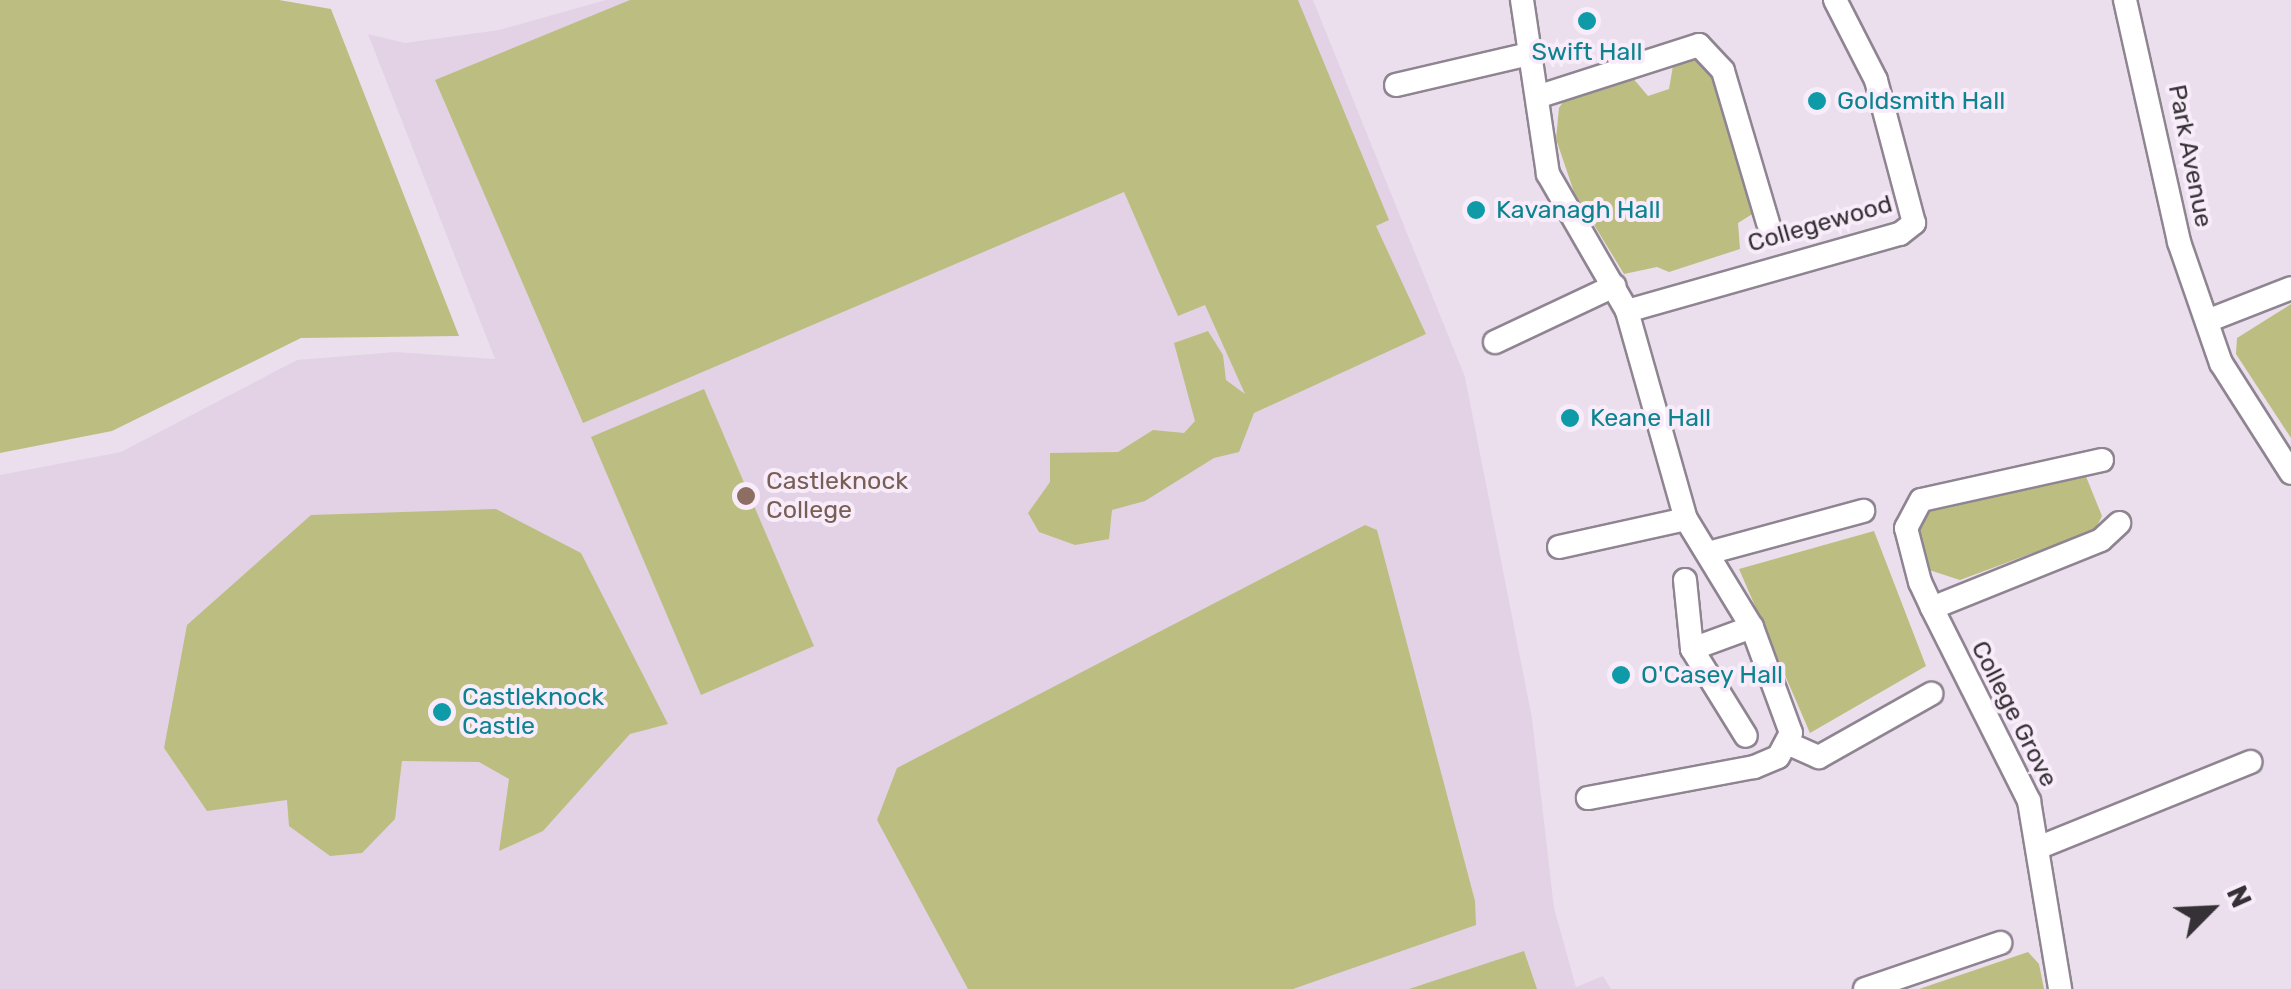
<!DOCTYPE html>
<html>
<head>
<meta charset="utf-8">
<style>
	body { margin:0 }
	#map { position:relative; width:2291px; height:989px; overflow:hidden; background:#ebdfed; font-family:Rubik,sans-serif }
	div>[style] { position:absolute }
	.built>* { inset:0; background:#e3d2e5 }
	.green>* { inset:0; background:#bbbe80 }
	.roads { filter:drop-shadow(2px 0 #8f8491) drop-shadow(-2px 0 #8f8491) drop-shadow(0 2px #8f8491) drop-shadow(0 -2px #8f8491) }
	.minor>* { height:22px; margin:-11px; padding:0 11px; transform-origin:11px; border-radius:11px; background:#fff }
	.dots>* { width:28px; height:28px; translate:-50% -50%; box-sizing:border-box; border:5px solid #f9ecfa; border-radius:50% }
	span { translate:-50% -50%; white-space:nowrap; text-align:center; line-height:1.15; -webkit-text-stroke:8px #f9ecfa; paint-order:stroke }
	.culture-label { font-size:25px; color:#0d838f }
	.left { translate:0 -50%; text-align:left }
	.street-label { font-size:25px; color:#353136 }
	.education-label { font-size:25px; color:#785e54 }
	.north { position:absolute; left:2161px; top:859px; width:100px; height:100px; -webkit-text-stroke:8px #f9ecfa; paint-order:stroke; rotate:66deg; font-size:28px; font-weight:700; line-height:40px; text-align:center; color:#353136 }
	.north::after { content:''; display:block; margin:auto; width:35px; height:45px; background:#353136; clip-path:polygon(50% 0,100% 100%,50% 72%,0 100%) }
</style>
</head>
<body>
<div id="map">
	<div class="built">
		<div style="clip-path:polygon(606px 0,1313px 0,1465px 377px,1532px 718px,1554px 908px,1576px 987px,1603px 976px,1611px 989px,0 989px,0 475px,121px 452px,297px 360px,395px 352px,495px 359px,368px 34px,405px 43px,499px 30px)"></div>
	</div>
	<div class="green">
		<div style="clip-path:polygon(0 0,279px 0,331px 9px,459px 336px,301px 338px,112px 431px,0 453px)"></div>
		<div style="clip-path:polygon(630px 0,1298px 0,1389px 220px,1376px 226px,1426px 334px,1254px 413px,1239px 452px,1214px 458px,1145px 501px,1112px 510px,1109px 539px,1075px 545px,1039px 532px,1028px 513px,1050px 482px,1050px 453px,1118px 452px,1153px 430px,1184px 433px,1195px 421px,1174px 343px,1208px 331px,1223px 355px,1226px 380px,1245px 394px,1205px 305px,1178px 316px,1124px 192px,583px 423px,435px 80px)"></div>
		<div style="clip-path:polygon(1697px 56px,1711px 66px,1754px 213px,1738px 223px,1740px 249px,1669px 272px,1657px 267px,1624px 274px,1574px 192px,1556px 139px,1559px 108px,1567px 96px,1632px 77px,1648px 96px,1669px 89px,1674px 60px)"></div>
		<div style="clip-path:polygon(2291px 304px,2291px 438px,2236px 354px,2237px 338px)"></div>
		<div style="clip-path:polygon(704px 389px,814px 646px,701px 695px,591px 437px)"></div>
		<div style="clip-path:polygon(2085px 474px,2102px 516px,2095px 530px,1960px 580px,1923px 568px,1917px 528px,1927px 511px)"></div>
		<div style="clip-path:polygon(496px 509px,581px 553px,668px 724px,630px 734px,543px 831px,499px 851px,509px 779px,479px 762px,402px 761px,395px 819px,362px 853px,330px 856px,289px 826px,287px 800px,207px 811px,164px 748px,187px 625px,311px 515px)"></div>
		<div style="clip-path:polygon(1365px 525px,1377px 530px,1475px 901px,1476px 925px,1293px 989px,968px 989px,877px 820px,897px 768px)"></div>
		<div style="clip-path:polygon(1874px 531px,1926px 666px,1810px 733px,1739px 569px)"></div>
		<div style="clip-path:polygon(1524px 951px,1537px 989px,1409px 989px)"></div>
		<div style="clip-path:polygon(2028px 952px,2039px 964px,2044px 989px,1919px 989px)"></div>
	</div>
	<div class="roads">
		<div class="minor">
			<div style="left:1522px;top:0;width:176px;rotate:81.5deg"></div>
			<div style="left:1548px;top:174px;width:158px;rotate:60deg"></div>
			<div style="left:1627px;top:311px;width:216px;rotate:74.2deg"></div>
			<div style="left:1686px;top:519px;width:127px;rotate:58.6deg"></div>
			<div style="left:1752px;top:627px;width:113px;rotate:69.8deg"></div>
			<div style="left:1791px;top:733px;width:27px;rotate:118deg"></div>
			<div style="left:1778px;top:757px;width:26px;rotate:157deg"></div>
			<div style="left:1754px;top:767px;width:169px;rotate:169.4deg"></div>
			<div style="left:2125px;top:0;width:248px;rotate:77.4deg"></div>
			<div style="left:2179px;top:242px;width:128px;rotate:70.9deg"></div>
			<div style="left:2221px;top:363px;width:130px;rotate:57.5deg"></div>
			<div style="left:1396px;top:85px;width:141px;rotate:-13.1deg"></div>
			<div style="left:1540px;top:96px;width:167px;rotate:-17.8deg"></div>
			<div style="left:1699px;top:45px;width:35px;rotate:47deg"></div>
			<div style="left:1723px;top:71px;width:159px;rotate:73.5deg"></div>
			<div style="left:1627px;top:311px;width:284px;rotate:-15.8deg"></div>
			<div style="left:1900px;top:234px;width:18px;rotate:-38deg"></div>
			<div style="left:1914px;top:223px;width:148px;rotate:-104.9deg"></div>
			<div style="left:1876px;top:80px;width:90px;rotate:-117.1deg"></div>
			<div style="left:2207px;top:321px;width:90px;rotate:-21.4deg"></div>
			<div style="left:1495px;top:342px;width:132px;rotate:-25.2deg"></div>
			<div style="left:2102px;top:460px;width:185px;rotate:167.5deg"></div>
			<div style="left:1921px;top:500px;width:32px;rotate:118deg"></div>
			<div style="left:1906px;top:528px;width:56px;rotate:75.5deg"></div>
			<div style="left:1920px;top:582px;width:29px;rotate:65deg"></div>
			<div style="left:1932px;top:608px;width:182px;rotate:-21.9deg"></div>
			<div style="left:2101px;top:540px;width:25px;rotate:-43deg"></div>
			<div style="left:1559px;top:547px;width:130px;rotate:-12.4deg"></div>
			<div style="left:1708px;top:553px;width:161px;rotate:-15.2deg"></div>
			<div style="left:1685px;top:580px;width:69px;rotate:84.2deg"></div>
			<div style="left:1692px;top:649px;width:102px;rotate:58.2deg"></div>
			<div style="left:1932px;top:608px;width:216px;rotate:63.3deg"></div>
			<div style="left:2029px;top:801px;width:191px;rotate:80.6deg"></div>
			<div style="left:1692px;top:649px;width:64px;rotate:-20.1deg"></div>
			<div style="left:1787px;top:743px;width:35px;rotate:24deg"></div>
			<div style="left:1819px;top:757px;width:129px;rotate:-29.4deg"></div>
			<div style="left:2040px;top:847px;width:227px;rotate:-22deg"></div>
			<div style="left:1865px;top:989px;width:143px;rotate:-18.8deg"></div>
		</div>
	</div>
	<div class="dots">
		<div style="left:1587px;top:21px;background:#0f9aa8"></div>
		<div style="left:1817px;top:101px;background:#0f9aa8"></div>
		<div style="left:1476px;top:210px;background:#0f9aa8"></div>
		<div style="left:1570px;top:418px;background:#0f9aa8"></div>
		<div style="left:746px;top:496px;background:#8d6e63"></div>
		<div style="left:1621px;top:675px;background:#0f9aa8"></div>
		<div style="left:442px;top:712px;background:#0f9aa8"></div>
	</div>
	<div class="culture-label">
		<span style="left:1587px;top:52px">Swift Hall</span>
		<span class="left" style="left:1837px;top:101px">Goldsmith Hall</span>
		<span class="left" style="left:1496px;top:210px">Kavanagh Hall</span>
		<span class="left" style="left:1590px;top:418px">Keane Hall</span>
		<span class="left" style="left:1641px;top:675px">O'Casey Hall</span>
		<span class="left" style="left:462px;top:712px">Castleknock<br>Castle</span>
	</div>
	<div class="street-label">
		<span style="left:2190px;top:156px;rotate:79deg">Park Avenue</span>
		<span style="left:1820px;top:224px;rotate:-16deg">Collegewood</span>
		<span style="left:2014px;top:714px;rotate:63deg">College Grove</span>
	</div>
	<div class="education-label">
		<span class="left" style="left:766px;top:496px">Castleknock<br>College</span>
	</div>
	<div class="north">N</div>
</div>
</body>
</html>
